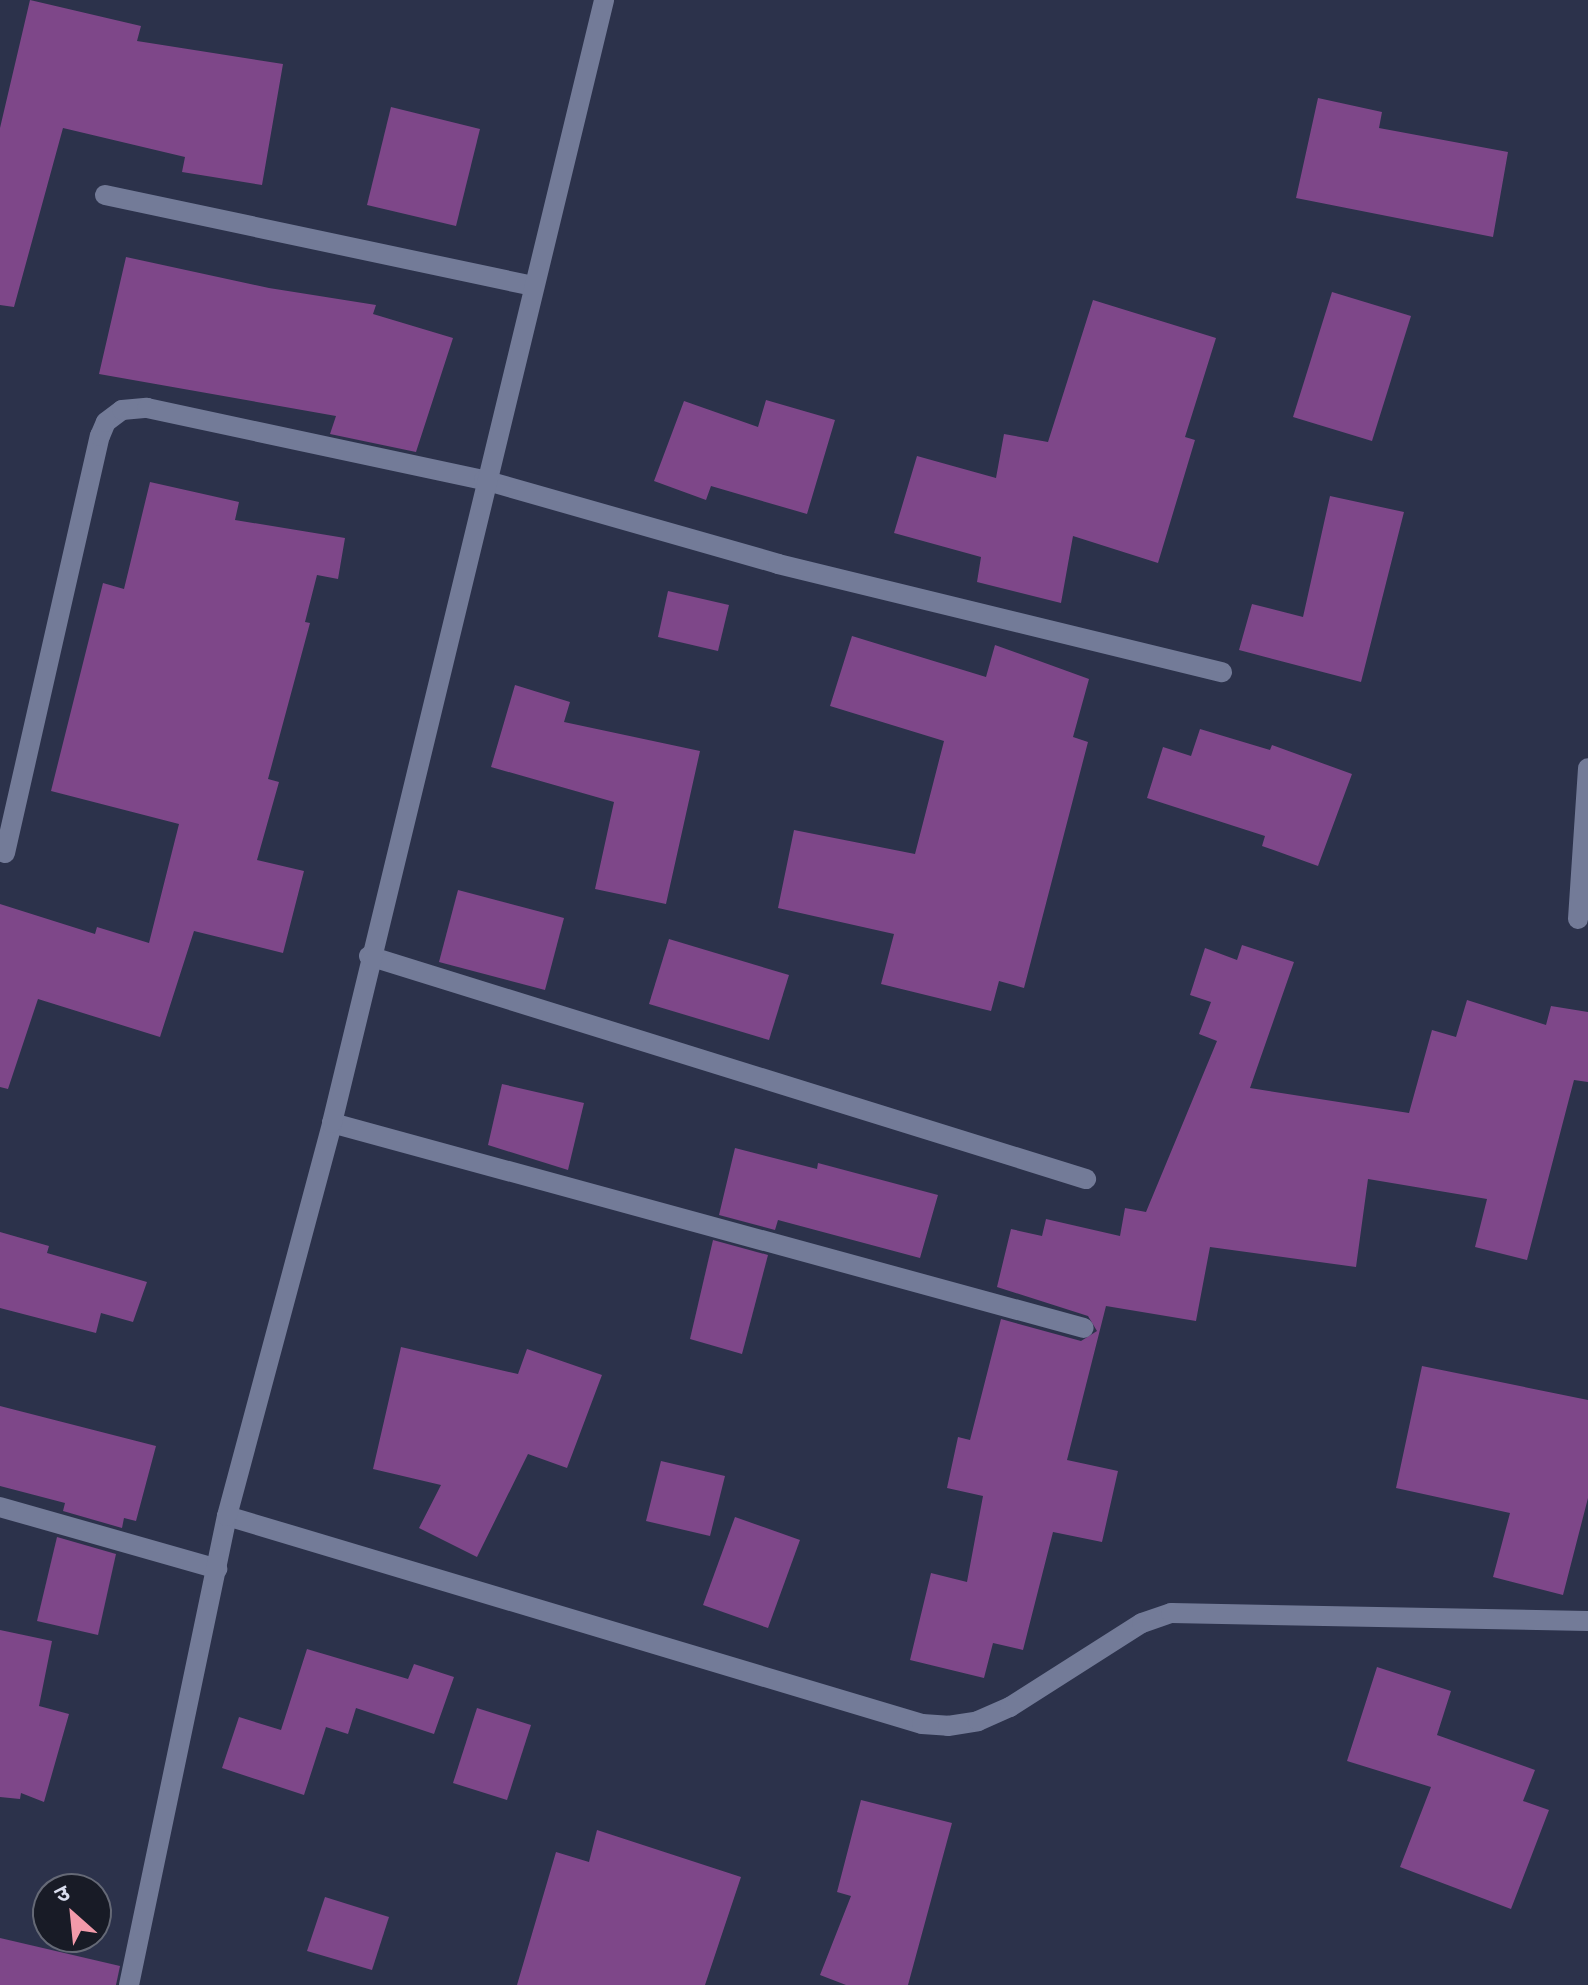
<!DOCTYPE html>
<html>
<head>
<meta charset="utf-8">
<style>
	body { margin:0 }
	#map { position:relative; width:1588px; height:1985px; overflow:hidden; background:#2c324b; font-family:Mulish,"Noto Sans Devanagari",sans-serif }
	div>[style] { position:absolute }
	.building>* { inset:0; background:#7e4789 }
	.street>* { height:20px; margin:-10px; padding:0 10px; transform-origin:10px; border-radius:10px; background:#737b98 }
	.secondary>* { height:20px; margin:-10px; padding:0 10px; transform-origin:10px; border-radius:10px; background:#737b98 }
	span { translate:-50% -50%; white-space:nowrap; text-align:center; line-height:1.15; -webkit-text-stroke:8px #181b26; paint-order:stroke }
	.north { position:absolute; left:32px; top:1873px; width:80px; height:80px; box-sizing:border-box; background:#181b26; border:2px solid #656976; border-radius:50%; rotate:333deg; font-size:22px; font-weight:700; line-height:32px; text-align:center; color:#d9ddee }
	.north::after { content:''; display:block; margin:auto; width:28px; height:36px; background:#f39aaa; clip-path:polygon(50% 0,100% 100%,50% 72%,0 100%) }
</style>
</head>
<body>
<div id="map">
	<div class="building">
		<div style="clip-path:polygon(30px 0,141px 26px,137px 41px,283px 64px,262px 185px,182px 172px,185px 157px,63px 128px,14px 307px,0 305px,0 128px)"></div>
		<div style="clip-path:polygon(1318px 98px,1382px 112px,1379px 128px,1508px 152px,1493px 237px,1296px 198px)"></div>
		<div style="clip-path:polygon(391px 107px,480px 129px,456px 226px,367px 205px)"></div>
		<div style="clip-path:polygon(126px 257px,269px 288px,376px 305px,373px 314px,453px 338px,416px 452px,330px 434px,336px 416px,99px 374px)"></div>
		<div style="clip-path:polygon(1332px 292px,1411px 316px,1372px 441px,1293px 417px)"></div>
		<div style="clip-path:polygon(1093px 300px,1216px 338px,1185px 437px,1195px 440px,1158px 563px,1073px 536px,1061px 603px,977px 582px,981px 557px,894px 533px,917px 456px,996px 478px,1004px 434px,1048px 442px)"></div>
		<div style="clip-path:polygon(766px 400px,835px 420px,807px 514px,711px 486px,706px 500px,654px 481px,684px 401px,758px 427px)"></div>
		<div style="clip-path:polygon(150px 482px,239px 502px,235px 520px,345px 538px,338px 579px,317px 575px,305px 622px,310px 623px,268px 779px,279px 782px,257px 860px,304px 871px,283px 953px,194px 931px,160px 1037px,38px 999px,8px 1089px,0 1087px,0 904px,95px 934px,97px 927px,149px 943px,179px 824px,51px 791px,103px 583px,124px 589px)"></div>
		<div style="clip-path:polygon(1330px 496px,1404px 512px,1361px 682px,1239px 650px,1252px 604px,1303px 617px)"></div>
		<div style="clip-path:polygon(668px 591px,729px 605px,718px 651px,658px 637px)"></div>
		<div style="clip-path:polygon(852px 636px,986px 677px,995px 645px,1089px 679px,1073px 737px,1088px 742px,1024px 988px,999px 981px,991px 1011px,881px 984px,894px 934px,778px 908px,794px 830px,915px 854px,944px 741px,830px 706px)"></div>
		<div style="clip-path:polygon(515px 685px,570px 702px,564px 722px,700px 751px,666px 904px,595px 889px,614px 802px,491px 767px)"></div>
		<div style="clip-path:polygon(1200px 729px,1270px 750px,1272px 745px,1352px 774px,1318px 866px,1262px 846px,1265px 836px,1147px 798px,1163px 747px,1191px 756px)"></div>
		<div style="clip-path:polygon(458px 890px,564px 918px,545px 990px,439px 962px)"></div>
		<div style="clip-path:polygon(669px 939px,789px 975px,769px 1040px,649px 1004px)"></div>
		<div style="clip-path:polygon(1242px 945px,1294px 962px,1250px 1088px,1409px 1113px,1432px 1030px,1456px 1037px,1467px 1000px,1546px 1025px,1551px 1006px,1588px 1012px,1588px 1082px,1574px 1080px,1527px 1260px,1475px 1247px,1487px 1199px,1368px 1179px,1356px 1267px,1210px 1247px,1196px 1321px,1106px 1306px,1067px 1460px,1118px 1471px,1102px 1542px,1053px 1532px,1023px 1650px,993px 1643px,984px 1678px,910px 1660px,931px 1573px,967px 1582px,983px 1496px,947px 1488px,958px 1437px,970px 1440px,1001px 1319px,1081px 1341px,1097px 1331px,1088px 1316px,997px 1287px,1011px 1229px,1042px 1236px,1046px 1219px,1120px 1236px,1125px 1208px,1146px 1212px,1217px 1041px,1199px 1034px,1211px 1002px,1190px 995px,1205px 948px,1237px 960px)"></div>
		<div style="clip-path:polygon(502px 1084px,584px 1103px,568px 1170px,488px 1145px)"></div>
		<div style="clip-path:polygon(735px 1148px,817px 1169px,818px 1163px,938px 1195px,920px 1258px,778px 1220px,775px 1230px,719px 1215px)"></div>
		<div style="clip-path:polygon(0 1232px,49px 1246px,47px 1253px,147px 1282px,133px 1322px,101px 1313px,96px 1333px,0 1308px)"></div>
		<div style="clip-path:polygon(713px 1240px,768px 1255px,742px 1354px,690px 1339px)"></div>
		<div style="clip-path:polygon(401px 1347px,518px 1374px,527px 1349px,602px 1375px,567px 1468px,528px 1454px,477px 1557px,419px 1528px,441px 1485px,373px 1469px)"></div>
		<div style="clip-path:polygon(1422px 1366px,1588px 1400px,1588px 1498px,1563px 1595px,1493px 1577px,1510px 1513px,1396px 1488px)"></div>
		<div style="clip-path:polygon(0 1406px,156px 1446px,136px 1521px,124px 1518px,122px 1528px,63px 1511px,65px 1503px,0 1486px)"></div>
		<div style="clip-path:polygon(661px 1461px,725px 1476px,710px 1536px,646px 1521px)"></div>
		<div style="clip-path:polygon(735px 1517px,800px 1540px,768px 1628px,703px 1605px)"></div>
		<div style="clip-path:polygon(57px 1537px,116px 1554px,98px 1635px,37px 1621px)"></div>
		<div style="clip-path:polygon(0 1630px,52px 1641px,39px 1706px,69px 1714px,44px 1802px,21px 1793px,20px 1799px,0 1797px)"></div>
		<div style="clip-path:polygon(307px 1649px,408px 1679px,414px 1664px,454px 1677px,434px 1734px,356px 1708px,348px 1734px,326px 1727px,304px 1795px,222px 1768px,239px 1717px,281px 1730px)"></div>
		<div style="clip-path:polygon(1377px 1667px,1451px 1691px,1437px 1735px,1535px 1770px,1523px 1801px,1549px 1810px,1511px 1909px,1400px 1867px,1431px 1787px,1347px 1761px)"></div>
		<div style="clip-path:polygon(477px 1708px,531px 1725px,507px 1800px,453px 1783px)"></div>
		<div style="clip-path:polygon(861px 1800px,952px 1823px,908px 1985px,846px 1985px,820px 1975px,851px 1896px,837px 1892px)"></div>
		<div style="clip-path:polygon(597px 1830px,741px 1877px,705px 1985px,517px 1985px,556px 1852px,589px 1862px)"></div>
		<div style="clip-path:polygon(325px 1897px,389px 1917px,372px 1970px,307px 1951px)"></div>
		<div style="clip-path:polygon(0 1938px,120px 1966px,116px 1985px,0 1985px)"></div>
	</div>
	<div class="street">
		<div style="left:105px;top:195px;width:438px;rotate:12deg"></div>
		<div style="left:5px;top:853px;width:428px;rotate:-77.2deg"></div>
		<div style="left:100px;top:436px;width:15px;rotate:-67deg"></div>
		<div style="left:106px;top:422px;width:20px;rotate:-37deg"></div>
		<div style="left:122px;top:410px;width:25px;rotate:-5deg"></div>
		<div style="left:147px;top:408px;width:345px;rotate:12.1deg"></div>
		<div style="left:484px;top:480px;width:306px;rotate:15.9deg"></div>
		<div style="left:778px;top:564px;width:457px;rotate:13.7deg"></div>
		<div style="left:1578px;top:919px;width:151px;rotate:-86.2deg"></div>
		<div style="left:369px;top:956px;width:751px;rotate:17.28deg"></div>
		<div style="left:332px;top:1123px;width:779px;rotate:15.25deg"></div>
		<div style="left:0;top:1507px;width:226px;rotate:15.9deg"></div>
		<div style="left:227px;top:1516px;width:725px;rotate:16.66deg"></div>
		<div style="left:922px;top:1724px;width:26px;rotate:4deg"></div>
		<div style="left:948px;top:1726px;width:30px;rotate:-9deg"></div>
		<div style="left:978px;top:1721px;width:35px;rotate:-24deg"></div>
		<div style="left:1010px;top:1707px;width:156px;rotate:-32.5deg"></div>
		<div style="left:1142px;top:1623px;width:31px;rotate:-19deg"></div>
		<div style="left:1171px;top:1613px;width:417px;rotate:1.1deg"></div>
	</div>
	<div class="secondary">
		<div style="left:129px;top:1985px;width:479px;rotate:-78.2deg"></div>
		<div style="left:227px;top:1516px;width:407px;rotate:-75deg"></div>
		<div style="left:332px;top:1123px;width:1155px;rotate:-76.38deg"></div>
	</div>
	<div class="north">उ</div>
</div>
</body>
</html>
